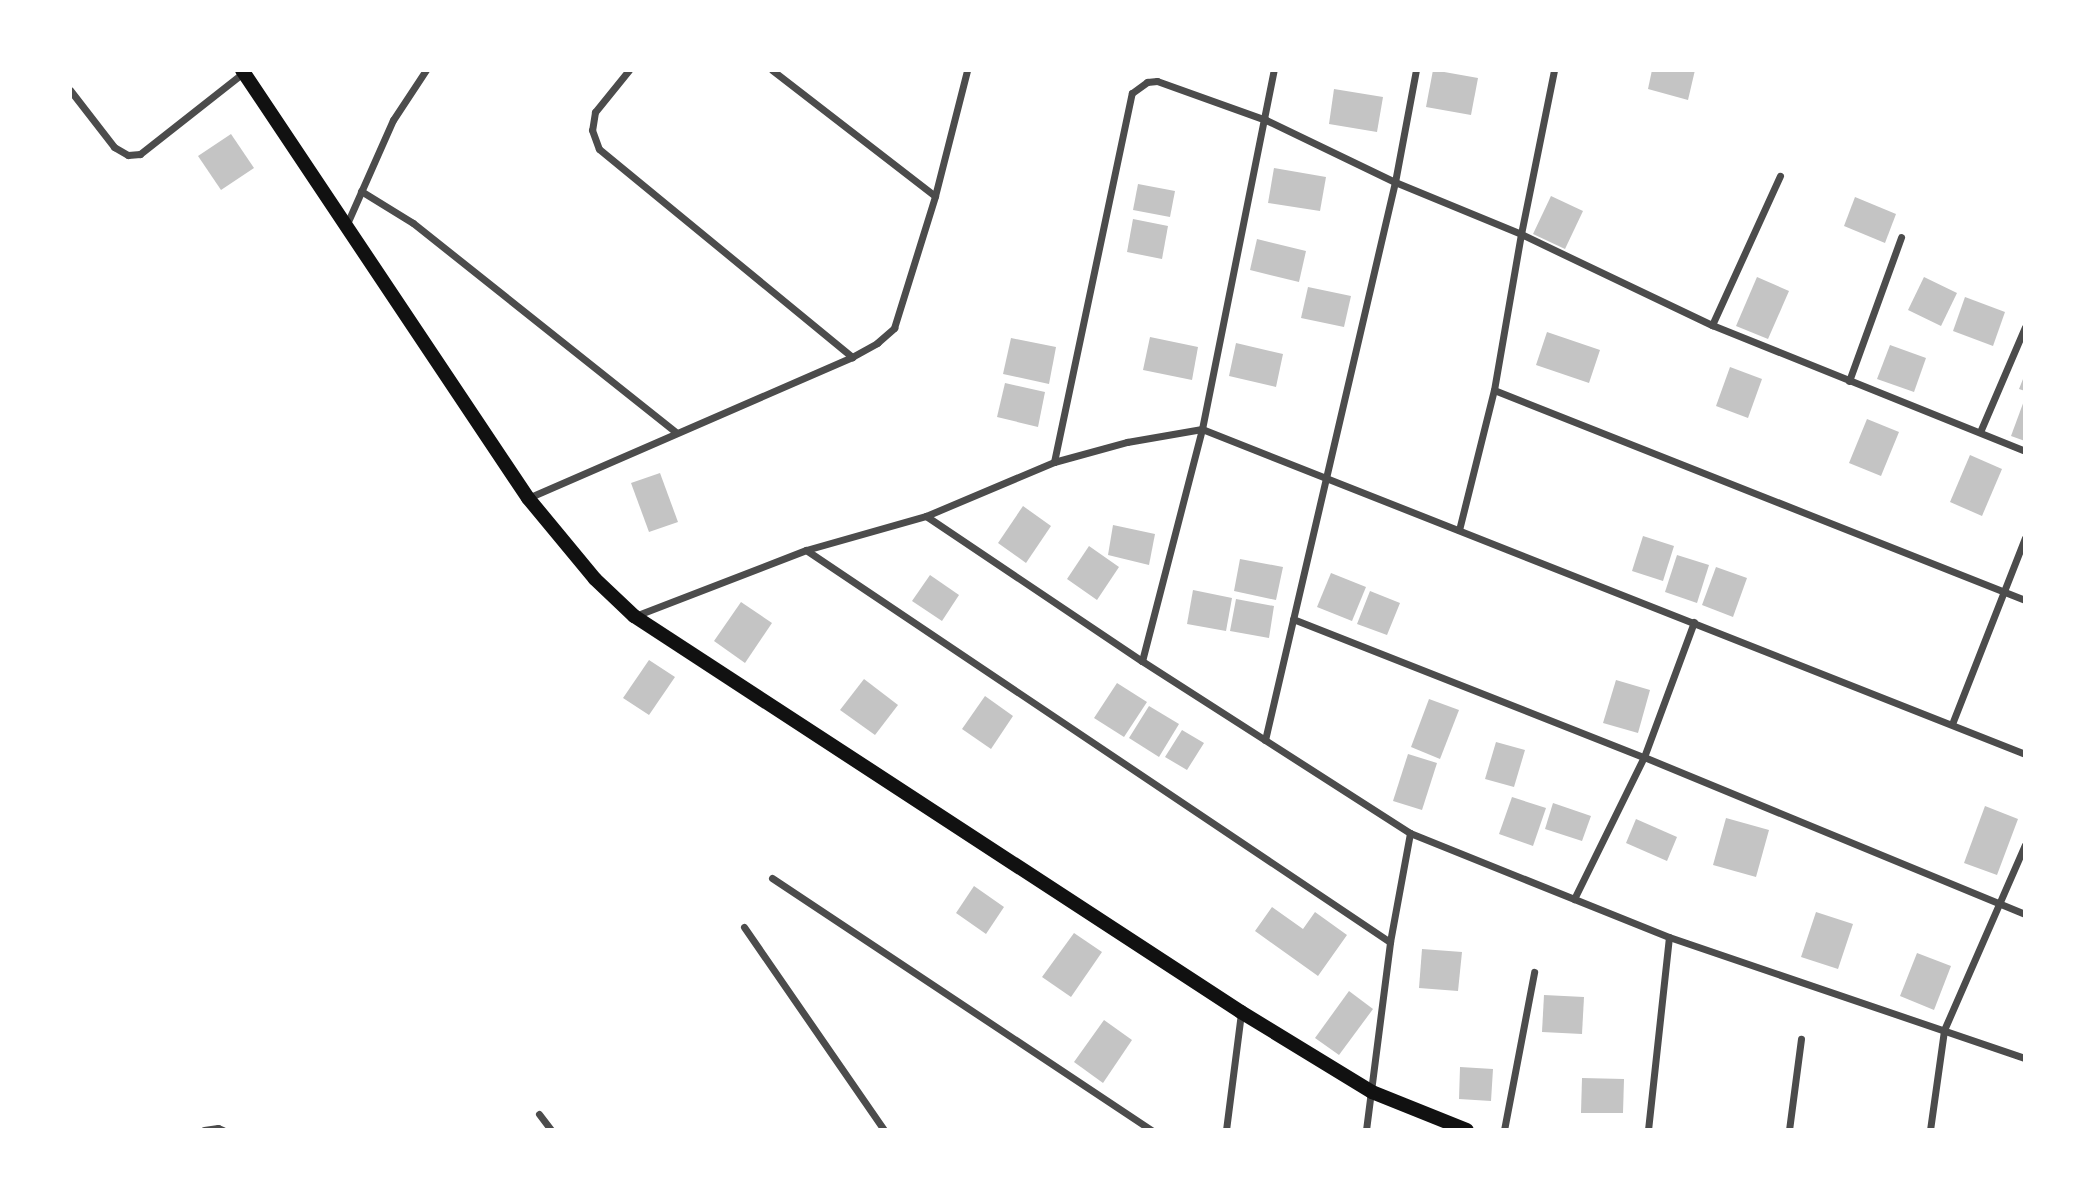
<!DOCTYPE html>
<html>
<head>
<meta charset="utf-8">
<style>
	body { margin:0 }
	#map { position:relative; width:2095px; height:1200px; overflow:hidden; background:#fff; font-family:"Titillium Web",sans-serif }
	div>[style] { position:absolute }
	.building>* { inset:0; background:#c4c4c4 }
	.minor>* { height:7px; margin:-3.5px; padding:0 3.5px; transform-origin:3.5px; border-radius:3.5px; background:#4c4c4c }
	.secondary>* { height:14px; margin:-7px; padding:0 7px; transform-origin:7px; border-radius:7px; background:#111 }
	span { translate:-50% -50%; white-space:nowrap; text-align:center; line-height:1.15; -webkit-text-stroke:6px #fff; paint-order:stroke }
	.frame { position:absolute; inset:0; border:72px solid #fff; pointer-events:none }
</style>
</head>
<body>
<div id="map">
	<div class="building">
		<div style="clip-path:polygon(1433px 70px,1478px 78px,1471px 115px,1426px 107px)"></div>
		<div style="clip-path:polygon(1652px 70px,1695px 70px,1688px 100px,1648px 89px)"></div>
		<div style="clip-path:polygon(1334px 89px,1383px 97px,1377px 132px,1329px 124px)"></div>
		<div style="clip-path:polygon(231px 134px,254px 168px,221px 190px,198px 156px)"></div>
		<div style="clip-path:polygon(1274px 168px,1326px 177px,1320px 211px,1268px 203px)"></div>
		<div style="clip-path:polygon(1138px 184px,1175px 191px,1170px 217px,1133px 210px)"></div>
		<div style="clip-path:polygon(1551px 196px,1583px 211px,1565px 249px,1533px 234px)"></div>
		<div style="clip-path:polygon(1855px 197px,1896px 214px,1885px 243px,1844px 226px)"></div>
		<div style="clip-path:polygon(1133px 219px,1168px 226px,1162px 259px,1127px 252px)"></div>
		<div style="clip-path:polygon(1257px 239px,1306px 251px,1299px 282px,1250px 270px)"></div>
		<div style="clip-path:polygon(1757px 277px,1789px 291px,1768px 339px,1736px 326px)"></div>
		<div style="clip-path:polygon(1924px 277px,1957px 293px,1941px 326px,1908px 310px)"></div>
		<div style="clip-path:polygon(1308px 287px,1351px 296px,1344px 327px,1301px 318px)"></div>
		<div style="clip-path:polygon(1965px 297px,2005px 312px,1993px 346px,1953px 331px)"></div>
		<div style="clip-path:polygon(1547px 332px,1600px 350px,1589px 383px,1536px 365px)"></div>
		<div style="clip-path:polygon(1150px 337px,1198px 347px,1192px 380px,1143px 370px)"></div>
		<div style="clip-path:polygon(1011px 338px,1056px 347px,1049px 384px,1003px 374px)"></div>
		<div style="clip-path:polygon(1236px 343px,1283px 354px,1276px 387px,1229px 376px)"></div>
		<div style="clip-path:polygon(1890px 345px,1926px 358px,1914px 392px,1877px 379px)"></div>
		<div style="clip-path:polygon(1730px 367px,1762px 379px,1748px 418px,1716px 406px)"></div>
		<div style="clip-path:polygon(2025px 374px,2025px 391px,2019px 389px)"></div>
		<div style="clip-path:polygon(1005px 383px,1045px 392px,1038px 427px,997px 417px)"></div>
		<div style="clip-path:polygon(2025px 398px,2025px 441px,2011px 436px)"></div>
		<div style="clip-path:polygon(1867px 419px,1899px 432px,1881px 476px,1849px 463px)"></div>
		<div style="clip-path:polygon(1970px 455px,2002px 469px,1982px 516px,1950px 502px)"></div>
		<div style="clip-path:polygon(660px 473px,678px 522px,649px 532px,631px 483px)"></div>
		<div style="clip-path:polygon(1023px 506px,1051px 526px,1026px 563px,998px 543px)"></div>
		<div style="clip-path:polygon(1113px 525px,1155px 534px,1149px 565px,1108px 555px)"></div>
		<div style="clip-path:polygon(1643px 536px,1674px 546px,1663px 581px,1632px 571px)"></div>
		<div style="clip-path:polygon(1089px 546px,1119px 567px,1097px 600px,1067px 579px)"></div>
		<div style="clip-path:polygon(1677px 555px,1709px 565px,1697px 603px,1665px 592px)"></div>
		<div style="clip-path:polygon(1240px 559px,1283px 567px,1276px 600px,1234px 591px)"></div>
		<div style="clip-path:polygon(1716px 567px,1747px 578px,1733px 617px,1702px 605px)"></div>
		<div style="clip-path:polygon(1331px 573px,1366px 587px,1352px 621px,1317px 607px)"></div>
		<div style="clip-path:polygon(930px 575px,959px 595px,942px 621px,912px 601px)"></div>
		<div style="clip-path:polygon(1193px 590px,1232px 598px,1226px 631px,1187px 624px)"></div>
		<div style="clip-path:polygon(1370px 591px,1400px 603px,1387px 635px,1357px 624px)"></div>
		<div style="clip-path:polygon(1236px 599px,1274px 606px,1269px 638px,1230px 631px)"></div>
		<div style="clip-path:polygon(741px 602px,772px 623px,745px 663px,714px 641px)"></div>
		<div style="clip-path:polygon(649px 660px,675px 677px,649px 715px,623px 698px)"></div>
		<div style="clip-path:polygon(864px 679px,898px 705px,875px 735px,840px 710px)"></div>
		<div style="clip-path:polygon(1616px 680px,1650px 690px,1638px 733px,1603px 723px)"></div>
		<div style="clip-path:polygon(1117px 683px,1147px 702px,1124px 737px,1094px 718px)"></div>
		<div style="clip-path:polygon(985px 696px,1013px 716px,991px 749px,962px 729px)"></div>
		<div style="clip-path:polygon(1429px 699px,1459px 710px,1440px 759px,1411px 747px)"></div>
		<div style="clip-path:polygon(1149px 706px,1179px 724px,1159px 757px,1129px 738px)"></div>
		<div style="clip-path:polygon(1182px 730px,1204px 743px,1187px 770px,1165px 757px)"></div>
		<div style="clip-path:polygon(1496px 742px,1525px 750px,1514px 787px,1485px 779px)"></div>
		<div style="clip-path:polygon(1408px 754px,1437px 763px,1422px 810px,1393px 801px)"></div>
		<div style="clip-path:polygon(1512px 797px,1546px 808px,1533px 846px,1499px 834px)"></div>
		<div style="clip-path:polygon(1553px 803px,1591px 816px,1582px 841px,1545px 829px)"></div>
		<div style="clip-path:polygon(1985px 806px,2018px 819px,1997px 875px,1964px 863px)"></div>
		<div style="clip-path:polygon(1726px 818px,1769px 830px,1756px 877px,1713px 865px)"></div>
		<div style="clip-path:polygon(1636px 819px,1677px 837px,1667px 861px,1626px 843px)"></div>
		<div style="clip-path:polygon(974px 886px,1004px 907px,986px 934px,956px 913px)"></div>
		<div style="clip-path:polygon(1272px 907px,1303px 929px,1315px 912px,1347px 935px,1318px 976px,1255px 931px)"></div>
		<div style="clip-path:polygon(1816px 912px,1853px 924px,1838px 969px,1801px 957px)"></div>
		<div style="clip-path:polygon(1074px 933px,1102px 952px,1071px 997px,1042px 977px)"></div>
		<div style="clip-path:polygon(1422px 949px,1462px 952px,1458px 991px,1419px 988px)"></div>
		<div style="clip-path:polygon(1917px 953px,1951px 966px,1934px 1010px,1900px 996px)"></div>
		<div style="clip-path:polygon(1349px 991px,1373px 1009px,1339px 1055px,1315px 1038px)"></div>
		<div style="clip-path:polygon(1544px 995px,1584px 997px,1582px 1034px,1542px 1032px)"></div>
		<div style="clip-path:polygon(1104px 1020px,1132px 1040px,1103px 1083px,1074px 1062px)"></div>
		<div style="clip-path:polygon(1460px 1067px,1493px 1069px,1491px 1101px,1459px 1099px)"></div>
		<div style="clip-path:polygon(1582px 1078px,1624px 1079px,1623px 1113px,1581px 1113px)"></div>
	</div>
	<div class="minor">
		<div style="left:629px;top:70px;width:54px;rotate:129deg"></div>
		<div style="left:595px;top:112px;width:18px;rotate:99deg"></div>
		<div style="left:592px;top:130px;width:20px;rotate:70deg"></div>
		<div style="left:599px;top:149px;width:328px;rotate:39.4deg"></div>
		<div style="left:772px;top:70px;width:206px;rotate:37.7deg"></div>
		<div style="left:70px;top:90px;width:72px;rotate:52.3deg"></div>
		<div style="left:114px;top:147px;width:16px;rotate:30deg"></div>
		<div style="left:128px;top:155px;width:12px;rotate:-5deg"></div>
		<div style="left:140px;top:154px;width:131px;rotate:-38.2deg"></div>
		<div style="left:361px;top:191px;width:61px;rotate:31.6deg"></div>
		<div style="left:413px;top:223px;width:336px;rotate:38.5deg"></div>
		<div style="left:346px;top:226px;width:116px;rotate:-66.1deg"></div>
		<div style="left:393px;top:120px;width:60px;rotate:-56.6deg"></div>
		<div style="left:1712px;top:325px;width:164px;rotate:-65.5deg"></div>
		<div style="left:1849px;top:381px;width:153px;rotate:-70.1deg"></div>
		<div style="left:1494px;top:390px;width:571px;rotate:21.58deg"></div>
		<div style="left:1980px;top:432px;width:114px;rotate:-66.8deg"></div>
		<div style="left:1054px;top:462px;width:377px;rotate:-78.1deg"></div>
		<div style="left:1132px;top:93px;width:19px;rotate:-36deg"></div>
		<div style="left:1147px;top:82px;width:10px;rotate:-6deg"></div>
		<div style="left:1157px;top:81px;width:116px;rotate:19.7deg"></div>
		<div style="left:1266px;top:120px;width:143px;rotate:25.7deg"></div>
		<div style="left:1395px;top:182px;width:136px;rotate:22.4deg"></div>
		<div style="left:1521px;top:234px;width:212px;rotate:25.5deg"></div>
		<div style="left:1712px;top:325px;width:337px;rotate:21.9deg"></div>
		<div style="left:528px;top:498px;width:353px;rotate:-23.5deg"></div>
		<div style="left:852px;top:357px;width:29px;rotate:-29deg"></div>
		<div style="left:877px;top:343px;width:23px;rotate:-41deg"></div>
		<div style="left:894px;top:328px;width:138px;rotate:-72.7deg"></div>
		<div style="left:935px;top:196px;width:130px;rotate:-75.7deg"></div>
		<div style="left:926px;top:516px;width:260px;rotate:33.9deg"></div>
		<div style="left:1142px;top:661px;width:318px;rotate:32.7deg"></div>
		<div style="left:1410px;top:833px;width:279px;rotate:21.9deg"></div>
		<div style="left:1669px;top:937px;width:376px;rotate:18.8deg"></div>
		<div style="left:1459px;top:530px;width:144px;rotate:-76deg"></div>
		<div style="left:1494px;top:390px;width:158px;rotate:-80.2deg"></div>
		<div style="left:1521px;top:234px;width:167px;rotate:-78.6deg"></div>
		<div style="left:806px;top:550px;width:703px;rotate:33.87deg"></div>
		<div style="left:635px;top:616px;width:183px;rotate:-21.1deg"></div>
		<div style="left:806px;top:550px;width:125px;rotate:-15.8deg"></div>
		<div style="left:926px;top:516px;width:139px;rotate:-22.9deg"></div>
		<div style="left:1054px;top:462px;width:76px;rotate:-15.3deg"></div>
		<div style="left:1127px;top:442px;width:76px;rotate:-9.8deg"></div>
		<div style="left:1202px;top:429px;width:885px;rotate:21.55deg"></div>
		<div style="left:1293px;top:619px;width:377px;rotate:21.5deg"></div>
		<div style="left:1644px;top:757px;width:412px;rotate:22.4deg"></div>
		<div style="left:1142px;top:661px;width:240px;rotate:-75.5deg"></div>
		<div style="left:1202px;top:429px;width:366px;rotate:-78.7deg"></div>
		<div style="left:1952px;top:724px;width:200px;rotate:-68.6deg"></div>
		<div style="left:1265px;top:740px;width:573px;rotate:-76.89deg"></div>
		<div style="left:1395px;top:182px;width:114px;rotate:-79.4deg"></div>
		<div style="left:772px;top:878px;width:456px;rotate:33.6deg"></div>
		<div style="left:1574px;top:899px;width:158px;rotate:-63.8deg"></div>
		<div style="left:1644px;top:757px;width:144px;rotate:-69.7deg"></div>
		<div style="left:744px;top:927px;width:247px;rotate:55.4deg"></div>
		<div style="left:539px;top:1114px;width:20px;rotate:53deg"></div>
		<div style="left:204px;top:1130px;width:14px;rotate:-8deg"></div>
		<div style="left:218px;top:1128px;width:5px;rotate:22deg"></div>
		<div style="left:1226px;top:1130px;width:118px;rotate:-82.7deg"></div>
		<div style="left:1366px;top:1130px;width:190px;rotate:-82.7deg"></div>
		<div style="left:1390px;top:942px;width:111px;rotate:-79.6deg"></div>
		<div style="left:1504px;top:1130px;width:161px;rotate:-79.2deg"></div>
		<div style="left:1648px;top:1130px;width:194px;rotate:-83.8deg"></div>
		<div style="left:1789px;top:1130px;width:92px;rotate:-82.5deg"></div>
		<div style="left:1930px;top:1130px;width:101px;rotate:-82deg"></div>
		<div style="left:1944px;top:1030px;width:202px;rotate:-66.4deg"></div>
	</div>
	<div class="secondary">
		<div style="left:242px;top:70px;width:515px;rotate:56.25deg"></div>
		<div style="left:528px;top:498px;width:105px;rotate:50.4deg"></div>
		<div style="left:595px;top:579px;width:54px;rotate:43.5deg"></div>
		<div style="left:634px;top:616px;width:725px;rotate:33.12deg"></div>
		<div style="left:1241px;top:1012px;width:153px;rotate:31.4deg"></div>
		<div style="left:1372px;top:1092px;width:102px;rotate:21.8deg"></div>
	</div>
	<div class="frame"></div>
</div>
</body>
</html>
